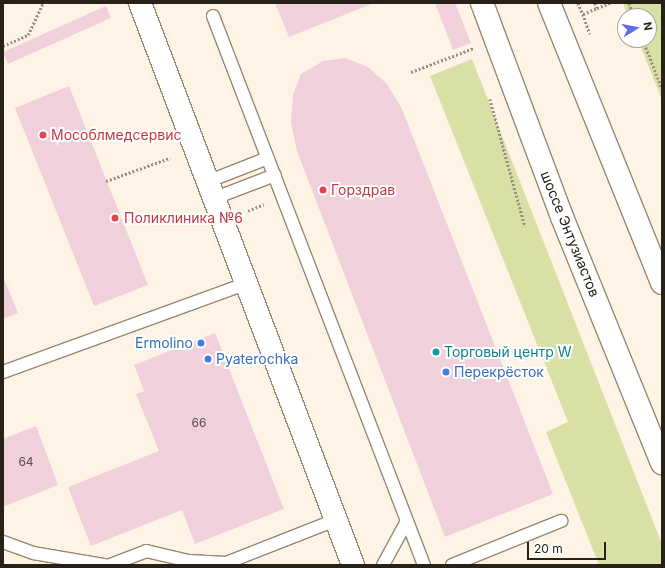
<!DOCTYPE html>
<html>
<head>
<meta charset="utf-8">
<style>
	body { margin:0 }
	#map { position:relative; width:665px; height:568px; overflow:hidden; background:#fff3e5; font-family:Inter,sans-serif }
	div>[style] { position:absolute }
	.green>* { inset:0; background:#d9e0a5 }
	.building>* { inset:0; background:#f0d0db }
	.path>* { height:2.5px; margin-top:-1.25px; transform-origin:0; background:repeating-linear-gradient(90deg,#988e82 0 2px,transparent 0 4px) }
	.roads { filter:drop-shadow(1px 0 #998771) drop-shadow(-1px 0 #998771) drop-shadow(0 1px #998771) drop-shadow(0 -1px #998771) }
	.service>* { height:12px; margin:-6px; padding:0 6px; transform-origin:6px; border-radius:6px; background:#fff }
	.minor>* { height:22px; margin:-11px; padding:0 11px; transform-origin:11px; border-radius:11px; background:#fff }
	.trunk>* { height:22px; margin:-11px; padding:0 11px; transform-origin:11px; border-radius:11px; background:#fff }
	.dots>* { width:11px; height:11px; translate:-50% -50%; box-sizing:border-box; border:2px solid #fff; border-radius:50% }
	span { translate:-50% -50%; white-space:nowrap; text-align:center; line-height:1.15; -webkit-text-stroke:4px #fff; paint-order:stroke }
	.number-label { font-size:12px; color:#5a4d49 }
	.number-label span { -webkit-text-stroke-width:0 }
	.health-label { font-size:14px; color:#be3a42 }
	.left { translate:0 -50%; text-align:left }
	.street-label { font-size:14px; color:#282118 }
	.shop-label { font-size:14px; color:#366cbe }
	.right { translate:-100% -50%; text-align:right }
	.culture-label { font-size:14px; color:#0d838f }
	.frame { position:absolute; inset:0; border:4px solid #282118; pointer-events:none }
	.north { position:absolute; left:617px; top:8px; width:40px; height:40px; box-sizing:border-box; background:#fff; border:1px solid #a9a6a3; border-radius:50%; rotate:80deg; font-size:11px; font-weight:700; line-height:16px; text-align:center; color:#282118 }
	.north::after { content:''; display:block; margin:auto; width:14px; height:18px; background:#616de5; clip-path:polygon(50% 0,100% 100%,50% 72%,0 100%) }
	.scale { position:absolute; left:527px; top:542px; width:79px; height:18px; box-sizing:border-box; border:2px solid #282118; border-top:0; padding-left:5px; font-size:12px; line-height:14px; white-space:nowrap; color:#282118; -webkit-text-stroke:3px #fff; paint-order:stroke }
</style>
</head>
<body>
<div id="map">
	<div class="green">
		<div style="clip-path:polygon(623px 3px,662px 3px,662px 100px,638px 40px,649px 40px,649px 16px,628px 16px)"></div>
		<div style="clip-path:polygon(472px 59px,662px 544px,662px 565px,599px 565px,546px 432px,568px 422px,430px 76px)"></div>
	</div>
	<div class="building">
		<div style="clip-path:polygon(275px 3px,374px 3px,289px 37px)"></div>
		<div style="clip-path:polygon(435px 3px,455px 3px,471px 43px,453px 50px)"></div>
		<div style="clip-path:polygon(106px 6px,111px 18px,8px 64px,3px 52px)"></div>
		<div style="clip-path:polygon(345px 58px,368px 67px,387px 84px,402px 109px,553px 494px,445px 537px,297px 151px,291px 123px,293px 95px,301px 74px,323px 61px)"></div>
		<div style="clip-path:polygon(69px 86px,148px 285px,94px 306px,15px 108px)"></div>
		<div style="clip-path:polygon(3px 276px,18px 313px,3px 319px)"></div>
		<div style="clip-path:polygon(215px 333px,284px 509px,195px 544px,182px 510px,91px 546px,68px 487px,159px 451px,136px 394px,144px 391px,134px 365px)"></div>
		<div style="clip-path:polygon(36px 426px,58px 485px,3px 507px,3px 439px)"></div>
	</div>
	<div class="path">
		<div style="left:578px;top:3px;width:12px;rotate:66deg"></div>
		<div style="left:583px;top:14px;width:15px;rotate:-23deg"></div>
		<div style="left:595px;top:3px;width:5px;rotate:68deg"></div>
		<div style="left:597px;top:8px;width:14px;rotate:-21deg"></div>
		<div style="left:629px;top:3px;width:14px;rotate:69deg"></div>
		<div style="left:583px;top:14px;width:21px;rotate:71deg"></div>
		<div style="left:643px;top:40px;width:52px;rotate:68.4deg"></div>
		<div style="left:3px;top:46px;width:27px;rotate:-24deg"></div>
		<div style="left:28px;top:35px;width:35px;rotate:-65deg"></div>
		<div style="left:411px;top:72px;width:67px;rotate:-20.9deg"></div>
		<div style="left:490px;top:99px;width:132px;rotate:74.6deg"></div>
		<div style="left:106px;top:181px;width:68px;rotate:-19.8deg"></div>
		<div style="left:248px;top:211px;width:17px;rotate:-24deg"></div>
	</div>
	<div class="roads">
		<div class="service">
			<div style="left:213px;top:16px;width:588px;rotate:68.98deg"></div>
			<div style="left:209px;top:181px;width:63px;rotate:-21.3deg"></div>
			<div style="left:215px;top:198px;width:64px;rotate:-21deg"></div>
			<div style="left:3px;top:372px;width:260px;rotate:-20deg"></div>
			<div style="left:3px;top:542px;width:32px;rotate:20deg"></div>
			<div style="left:33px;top:553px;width:73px;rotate:9.5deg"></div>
			<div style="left:110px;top:565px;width:39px;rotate:-21deg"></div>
			<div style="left:146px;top:551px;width:44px;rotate:13.1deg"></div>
			<div style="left:189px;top:561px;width:37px;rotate:3deg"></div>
			<div style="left:226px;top:563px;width:118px;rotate:-21.4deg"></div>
			<div style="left:383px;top:565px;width:50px;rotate:-61.4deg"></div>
			<div style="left:452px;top:565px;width:118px;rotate:-22deg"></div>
		</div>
		<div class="minor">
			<div style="left:140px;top:3px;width:601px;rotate:69.24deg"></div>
		</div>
		<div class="trunk">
			<div style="left:482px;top:3px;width:228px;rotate:69.5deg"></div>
			<div style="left:562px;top:217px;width:266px;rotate:67.9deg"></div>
			<div style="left:549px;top:3px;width:302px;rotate:68deg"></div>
		</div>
	</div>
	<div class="dots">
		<div style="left:43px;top:135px;background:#e0444e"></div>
		<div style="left:323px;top:190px;background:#e0444e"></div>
		<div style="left:115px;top:218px;background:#e0444e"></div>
		<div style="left:201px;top:343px;background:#3f7fe0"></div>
		<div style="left:436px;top:352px;background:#0f9aa8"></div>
		<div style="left:208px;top:359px;background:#3f7fe0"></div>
		<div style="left:446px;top:372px;background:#3f7fe0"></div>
	</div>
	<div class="number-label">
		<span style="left:199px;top:423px">66</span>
		<span style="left:26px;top:462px">64</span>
	</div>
	<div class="health-label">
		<span class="left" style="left:51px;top:135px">Мособлмедсервис</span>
		<span class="left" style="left:331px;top:190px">Горздрав</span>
		<span class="left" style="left:124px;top:218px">Поликлиника №6</span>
	</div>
	<div class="street-label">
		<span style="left:570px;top:234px;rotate:68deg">шоссе Энтузиастов</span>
	</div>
	<div class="shop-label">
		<span class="right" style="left:193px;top:343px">Ermolino</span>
		<span class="left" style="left:216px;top:359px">Pyaterochka</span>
		<span class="left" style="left:454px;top:372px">Перекрёсток</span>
	</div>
	<div class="culture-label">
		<span class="left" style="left:444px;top:352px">Торговый центр W</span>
	</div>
	<div class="frame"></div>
	<div class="north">N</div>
	<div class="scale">20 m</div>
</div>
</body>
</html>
